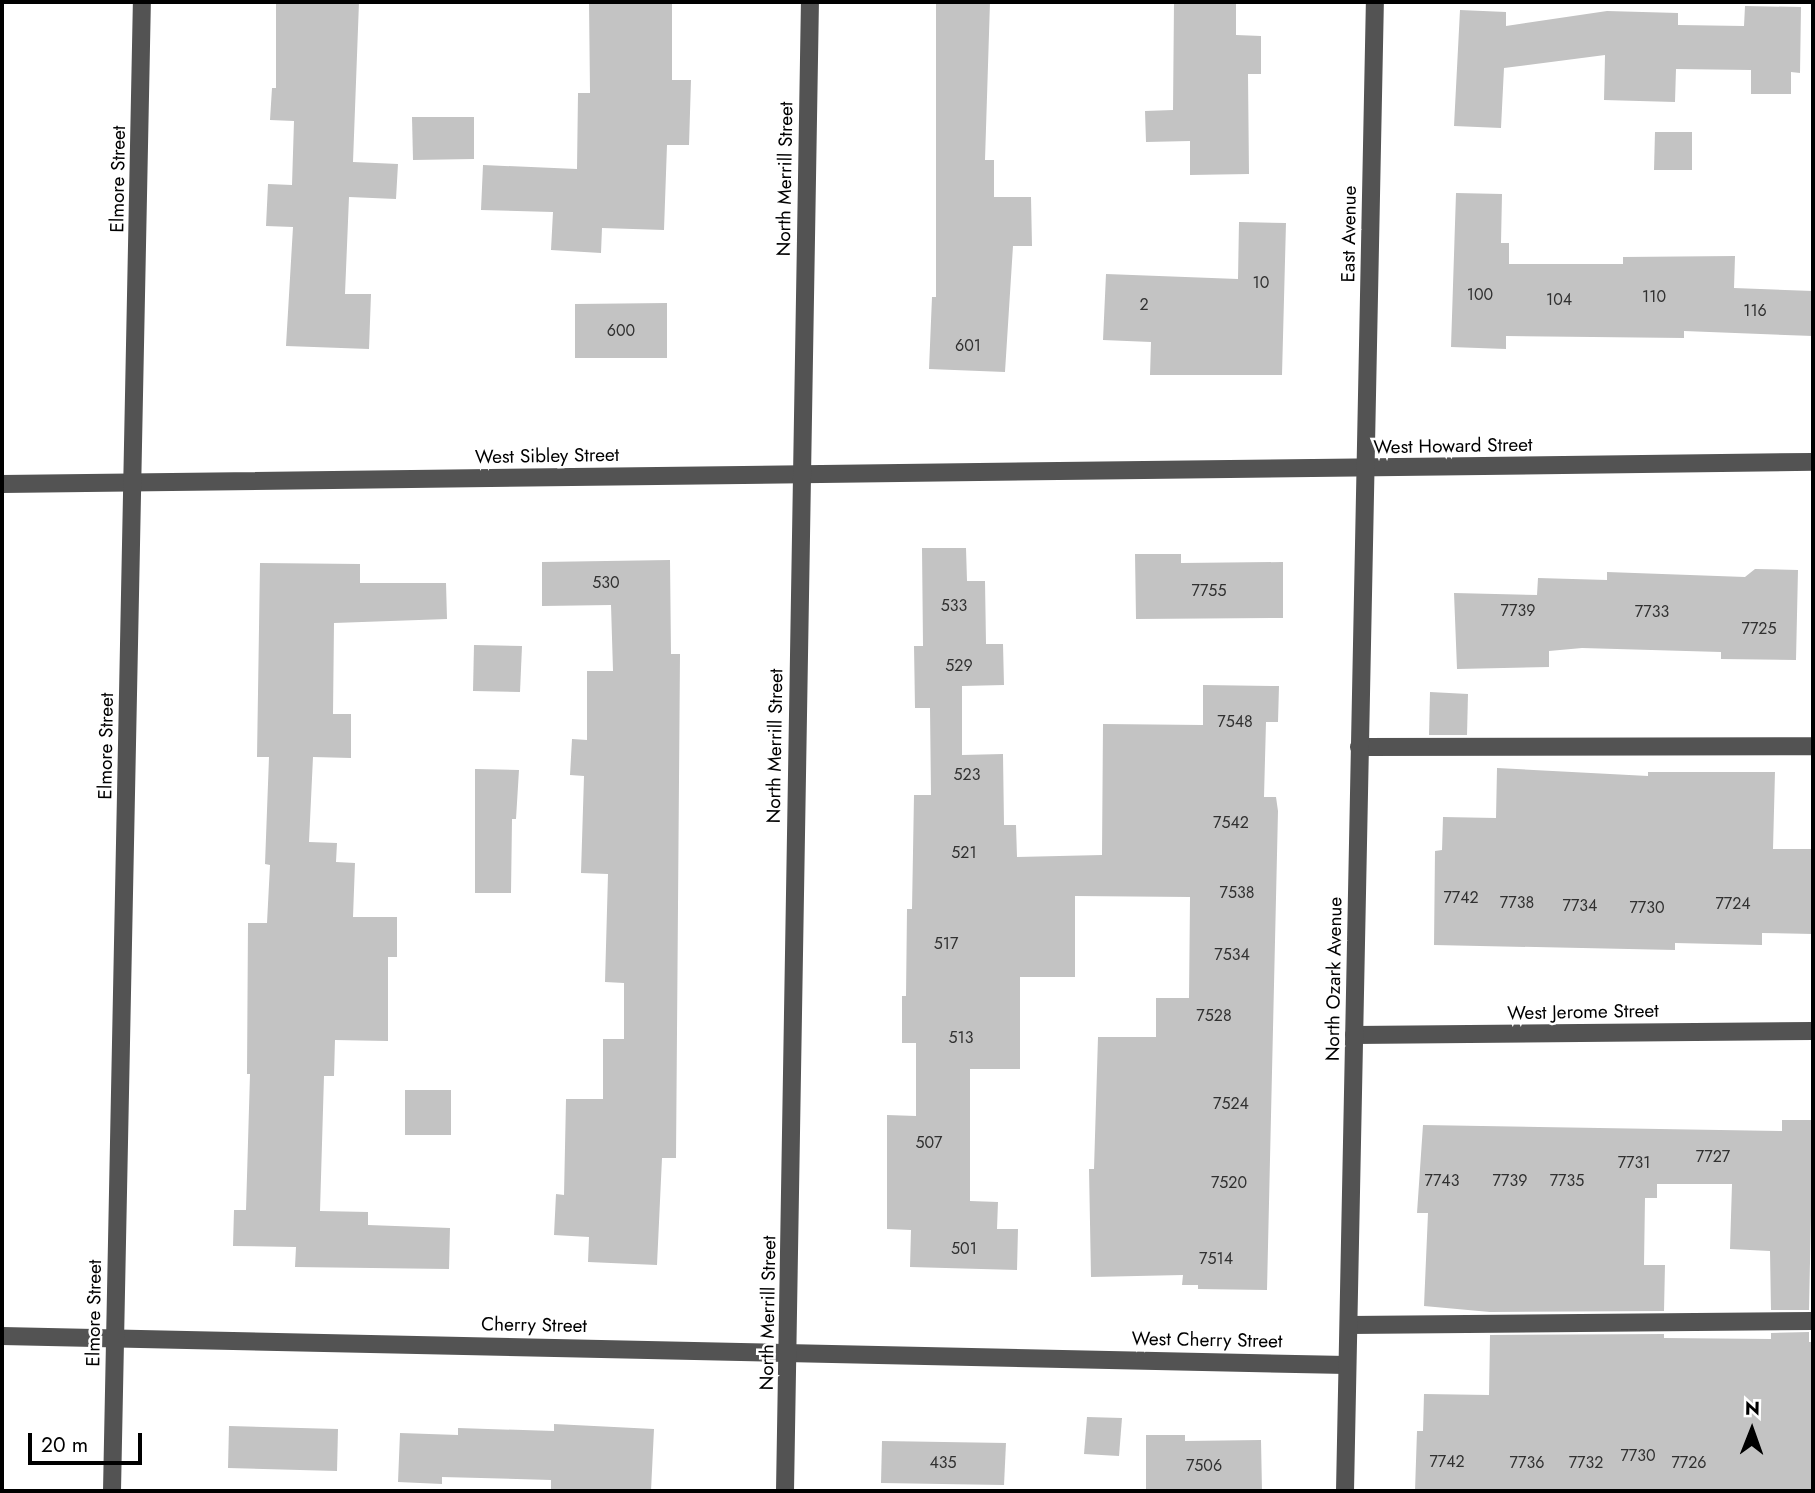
<!DOCTYPE html>
<html>
<head>
<meta charset="utf-8">
<style>
	body { margin:0 }
	#map { position:relative; width:1815px; height:1493px; overflow:hidden; background:#fff; font-family:Jost,sans-serif }
	div>[style] { position:absolute }
	.building>* { inset:0; background:#c3c3c3 }
	.minor>* { height:18px; margin:-9px; padding:0 9px; transform-origin:9px; border-radius:9px; background:#535353 }
	span { translate:-50% -50%; white-space:nowrap; text-align:center; line-height:1.15; -webkit-text-stroke:5px #fff; paint-order:stroke }
	.number-label { font-size:16px; color:#313131 }
	.number-label span { -webkit-text-stroke-width:0 }
	.street-label { font-size:19px; color:#000 }
	.frame { position:absolute; inset:0; border:4px solid #000; pointer-events:none }
	.north { position:absolute; left:1717px; top:1395px; width:70px; height:70px; -webkit-text-stroke:5px #fff; paint-order:stroke; rotate:1deg; font-size:19px; font-weight:700; line-height:28px; text-align:center; color:#000 }
	.north::after { content:''; display:block; margin:auto; width:24px; height:32px; background:#000; clip-path:polygon(50% 0,100% 100%,50% 72%,0 100%) }
	.scale { position:absolute; left:28px; top:1433px; width:114px; height:32px; box-sizing:border-box; border:4px solid #000; border-top:0; padding-left:9px; font-size:21px; line-height:24px; white-space:nowrap; color:#000; -webkit-text-stroke:5px #fff; paint-order:stroke }
</style>
</head>
<body>
<div id="map">
	<div class="building">
		<div style="clip-path:polygon(276px 2px,359px 2px,353px 162px,398px 164px,396px 199px,349px 197px,345px 294px,371px 294px,369px 349px,286px 346px,293px 227px,266px 226px,268px 184px,292px 185px,294px 121px,270px 120px,272px 88px,276px 88px)"></div>
		<div style="clip-path:polygon(589px 2px,672px 2px,672px 80px,691px 80px,689px 145px,667px 145px,664px 230px,602px 228px,601px 253px,551px 250px,553px 212px,481px 210px,483px 165px,577px 169px,578px 93px,590px 93px)"></div>
		<div style="clip-path:polygon(936px 2px,990px 2px,985px 160px,994px 160px,994px 197px,1031px 197px,1032px 246px,1013px 246px,1005px 372px,929px 369px,932px 297px,936px 297px)"></div>
		<div style="clip-path:polygon(1174px 2px,1236px 2px,1236px 35px,1261px 36px,1261px 74px,1248px 74px,1249px 174px,1190px 175px,1190px 141px,1146px 142px,1145px 111px,1173px 110px)"></div>
		<div style="clip-path:polygon(1745px 6px,1801px 7px,1800px 73px,1791px 72px,1791px 94px,1751px 94px,1751px 70px,1676px 69px,1675px 102px,1604px 100px,1605px 55px,1504px 68px,1501px 128px,1454px 126px,1460px 10px,1506px 12px,1506px 26px,1607px 11px,1678px 13px,1678px 25px,1744px 26px)"></div>
		<div style="clip-path:polygon(412px 117px,474px 117px,474px 159px,413px 160px)"></div>
		<div style="clip-path:polygon(1655px 132px,1692px 132px,1692px 170px,1654px 170px)"></div>
		<div style="clip-path:polygon(1456px 193px,1502px 194px,1501px 243px,1509px 243px,1509px 264px,1623px 264px,1623px 257px,1735px 256px,1734px 288px,1813px 291px,1813px 336px,1684px 331px,1684px 338px,1506px 336px,1506px 349px,1451px 347px)"></div>
		<div style="clip-path:polygon(1239px 222px,1286px 223px,1282px 375px,1150px 375px,1151px 342px,1103px 340px,1106px 274px,1238px 279px)"></div>
		<div style="clip-path:polygon(667px 303px,667px 358px,575px 358px,575px 304px)"></div>
		<div style="clip-path:polygon(922px 548px,966px 548px,967px 581px,985px 581px,986px 644px,1003px 644px,1004px 685px,962px 686px,962px 755px,1003px 754px,1004px 825px,1016px 825px,1017px 857px,1102px 855px,1103px 724px,1203px 725px,1203px 685px,1279px 686px,1278px 722px,1266px 722px,1264px 797px,1276px 797px,1278px 811px,1267px 1290px,1198px 1289px,1198px 1285px,1182px 1285px,1183px 1275px,1091px 1277px,1089px 1169px,1094px 1169px,1098px 1037px,1156px 1037px,1156px 998px,1189px 998px,1190px 897px,1075px 896px,1075px 977px,1020px 977px,1020px 1069px,970px 1069px,970px 1201px,998px 1202px,997px 1229px,1018px 1229px,1017px 1270px,910px 1267px,911px 1230px,887px 1229px,887px 1115px,916px 1116px,916px 1043px,902px 1043px,902px 996px,906px 996px,907px 909px,912px 909px,914px 795px,931px 795px,930px 708px,915px 708px,914px 646px,923px 646px)"></div>
		<div style="clip-path:polygon(1135px 554px,1181px 554px,1181px 563px,1283px 562px,1283px 618px,1136px 619px)"></div>
		<div style="clip-path:polygon(670px 560px,671px 654px,680px 654px,676px 1158px,662px 1158px,657px 1265px,588px 1262px,589px 1237px,554px 1235px,556px 1194px,564px 1195px,566px 1099px,603px 1099px,603px 1039px,624px 1039px,624px 983px,605px 982px,608px 874px,581px 873px,584px 776px,570px 775px,572px 739px,587px 740px,587px 671px,613px 671px,611px 605px,542px 606px,542px 562px)"></div>
		<div style="clip-path:polygon(260px 563px,360px 564px,360px 583px,446px 583px,447px 619px,334px 623px,333px 714px,351px 714px,351px 758px,313px 757px,309px 842px,337px 843px,336px 862px,355px 863px,353px 917px,397px 917px,397px 957px,388px 957px,388px 1041px,335px 1040px,334px 1076px,324px 1076px,320px 1211px,368px 1212px,368px 1225px,450px 1228px,449px 1269px,295px 1267px,296px 1247px,233px 1246px,234px 1210px,246px 1210px,250px 1074px,247px 1074px,248px 923px,267px 923px,270px 865px,265px 864px,269px 757px,257px 757px)"></div>
		<div style="clip-path:polygon(1755px 569px,1798px 570px,1796px 660px,1721px 659px,1721px 652px,1582px 648px,1549px 651px,1549px 667px,1457px 669px,1454px 593px,1537px 595px,1538px 578px,1607px 580px,1607px 572px,1745px 577px)"></div>
		<div style="clip-path:polygon(474px 645px,522px 646px,520px 692px,473px 691px)"></div>
		<div style="clip-path:polygon(1430px 692px,1468px 694px,1467px 735px,1429px 735px)"></div>
		<div style="clip-path:polygon(1497px 768px,1648px 776px,1648px 772px,1775px 772px,1773px 849px,1813px 849px,1813px 934px,1762px 933px,1762px 945px,1675px 943px,1675px 950px,1434px 945px,1435px 851px,1442px 850px,1443px 817px,1496px 818px)"></div>
		<div style="clip-path:polygon(475px 769px,519px 770px,516px 819px,512px 819px,511px 893px,475px 893px)"></div>
		<div style="clip-path:polygon(405px 1090px,451px 1090px,451px 1135px,405px 1135px)"></div>
		<div style="clip-path:polygon(1782px 1120px,1813px 1120px,1809px 1310px,1771px 1310px,1770px 1251px,1730px 1249px,1732px 1184px,1657px 1184px,1657px 1198px,1645px 1198px,1644px 1265px,1665px 1265px,1664px 1311px,1490px 1312px,1424px 1306px,1428px 1213px,1417px 1213px,1423px 1125px,1782px 1131px)"></div>
		<div style="clip-path:polygon(1809px 1332px,1809px 1342px,1813px 1342px,1813px 1491px,1415px 1491px,1417px 1431px,1423px 1431px,1424px 1394px,1489px 1395px,1490px 1335px,1664px 1334px,1664px 1338px,1771px 1339px,1771px 1333px)"></div>
		<div style="clip-path:polygon(1087px 1417px,1122px 1418px,1119px 1456px,1084px 1454px)"></div>
		<div style="clip-path:polygon(554px 1424px,654px 1429px,651px 1491px,551px 1490px,551px 1480px,442px 1477px,442px 1484px,398px 1482px,400px 1433px,458px 1435px,458px 1428px,554px 1431px)"></div>
		<div style="clip-path:polygon(229px 1426px,338px 1429px,337px 1471px,228px 1468px)"></div>
		<div style="clip-path:polygon(1146px 1435px,1185px 1435px,1185px 1441px,1261px 1440px,1262px 1491px,1146px 1491px)"></div>
		<div style="clip-path:polygon(882px 1441px,1006px 1443px,1004px 1485px,881px 1483px)"></div>
	</div>
	<div class="minor">
		<div style="left:2px;top:484px;width:1811px;rotate:-0.7deg"></div>
		<div style="left:1359px;top:747px;width:454px;rotate:-0.1deg"></div>
		<div style="left:1354px;top:1035px;width:459px;rotate:-0.5deg"></div>
		<div style="left:1349px;top:1325px;width:464px;rotate:-0.5deg"></div>
		<div style="left:2px;top:1336px;width:1345px;rotate:1.24deg"></div>
		<div style="left:112px;top:1491px;width:1489px;rotate:-88.85deg"></div>
		<div style="left:785px;top:1491px;width:1489px;rotate:-89.04deg"></div>
		<div style="left:1345px;top:1491px;width:1489px;rotate:-88.85deg"></div>
	</div>
	<div class="number-label">
		<span style="left:1261px;top:283px">10</span>
		<span style="left:1480px;top:295px">100</span>
		<span style="left:1654px;top:297px">110</span>
		<span style="left:1559px;top:300px">104</span>
		<span style="left:1144px;top:305px">2</span>
		<span style="left:1755px;top:311px">116</span>
		<span style="left:621px;top:331px">600</span>
		<span style="left:968px;top:346px">601</span>
		<span style="left:606px;top:583px">530</span>
		<span style="left:1209px;top:591px">7755</span>
		<span style="left:954px;top:606px">533</span>
		<span style="left:1518px;top:611px">7739</span>
		<span style="left:1652px;top:612px">7733</span>
		<span style="left:1759px;top:629px">7725</span>
		<span style="left:959px;top:666px">529</span>
		<span style="left:1235px;top:722px">7548</span>
		<span style="left:967px;top:775px">523</span>
		<span style="left:1231px;top:823px">7542</span>
		<span style="left:964px;top:853px">521</span>
		<span style="left:1237px;top:893px">7538</span>
		<span style="left:1461px;top:898px">7742</span>
		<span style="left:1517px;top:903px">7738</span>
		<span style="left:1733px;top:904px">7724</span>
		<span style="left:1580px;top:906px">7734</span>
		<span style="left:1647px;top:908px">7730</span>
		<span style="left:946px;top:944px">517</span>
		<span style="left:1232px;top:955px">7534</span>
		<span style="left:1214px;top:1016px">7528</span>
		<span style="left:961px;top:1038px">513</span>
		<span style="left:1231px;top:1104px">7524</span>
		<span style="left:929px;top:1143px">507</span>
		<span style="left:1713px;top:1157px">7727</span>
		<span style="left:1634px;top:1163px">7731</span>
		<span style="left:1442px;top:1181px">7743</span>
		<span style="left:1510px;top:1181px">7739</span>
		<span style="left:1567px;top:1181px">7735</span>
		<span style="left:1229px;top:1183px">7520</span>
		<span style="left:964px;top:1249px">501</span>
		<span style="left:1216px;top:1259px">7514</span>
		<span style="left:1638px;top:1456px">7730</span>
		<span style="left:1447px;top:1462px">7742</span>
		<span style="left:943px;top:1463px">435</span>
		<span style="left:1527px;top:1463px">7736</span>
		<span style="left:1586px;top:1463px">7732</span>
		<span style="left:1689px;top:1463px">7726</span>
		<span style="left:1204px;top:1466px">7506</span>
	</div>
	<div class="street-label">
		<span style="left:118px;top:179px;rotate:-89deg">Elmore Street</span>
		<span style="left:785px;top:179px;rotate:-89deg">North Merrill Street</span>
		<span style="left:1349px;top:234px;rotate:-89deg">East Avenue</span>
		<span style="left:1453px;top:446px;rotate:-1deg">West Howard Street</span>
		<span style="left:547px;top:456px;rotate:-1deg">West Sibley Street</span>
		<span style="left:106px;top:746px;rotate:-89deg">Elmore Street</span>
		<span style="left:775px;top:746px;rotate:-89deg">North Merrill Street</span>
		<span style="left:1334px;top:979px;rotate:-89deg">North Ozark Avenue</span>
		<span style="left:1583px;top:1012px;rotate:-1deg">West Jerome Street</span>
		<span style="left:94px;top:1313px;rotate:-89deg">Elmore Street</span>
		<span style="left:768px;top:1313px;rotate:-89deg">North Merrill Street</span>
		<span style="left:534px;top:1325px;rotate:1deg">Cherry Street</span>
		<span style="left:1207px;top:1340px;rotate:1deg">West Cherry Street</span>
	</div>
	<div class="frame"></div>
	<div class="north">N</div>
	<div class="scale">20 m</div>
</div>
</body>
</html>
